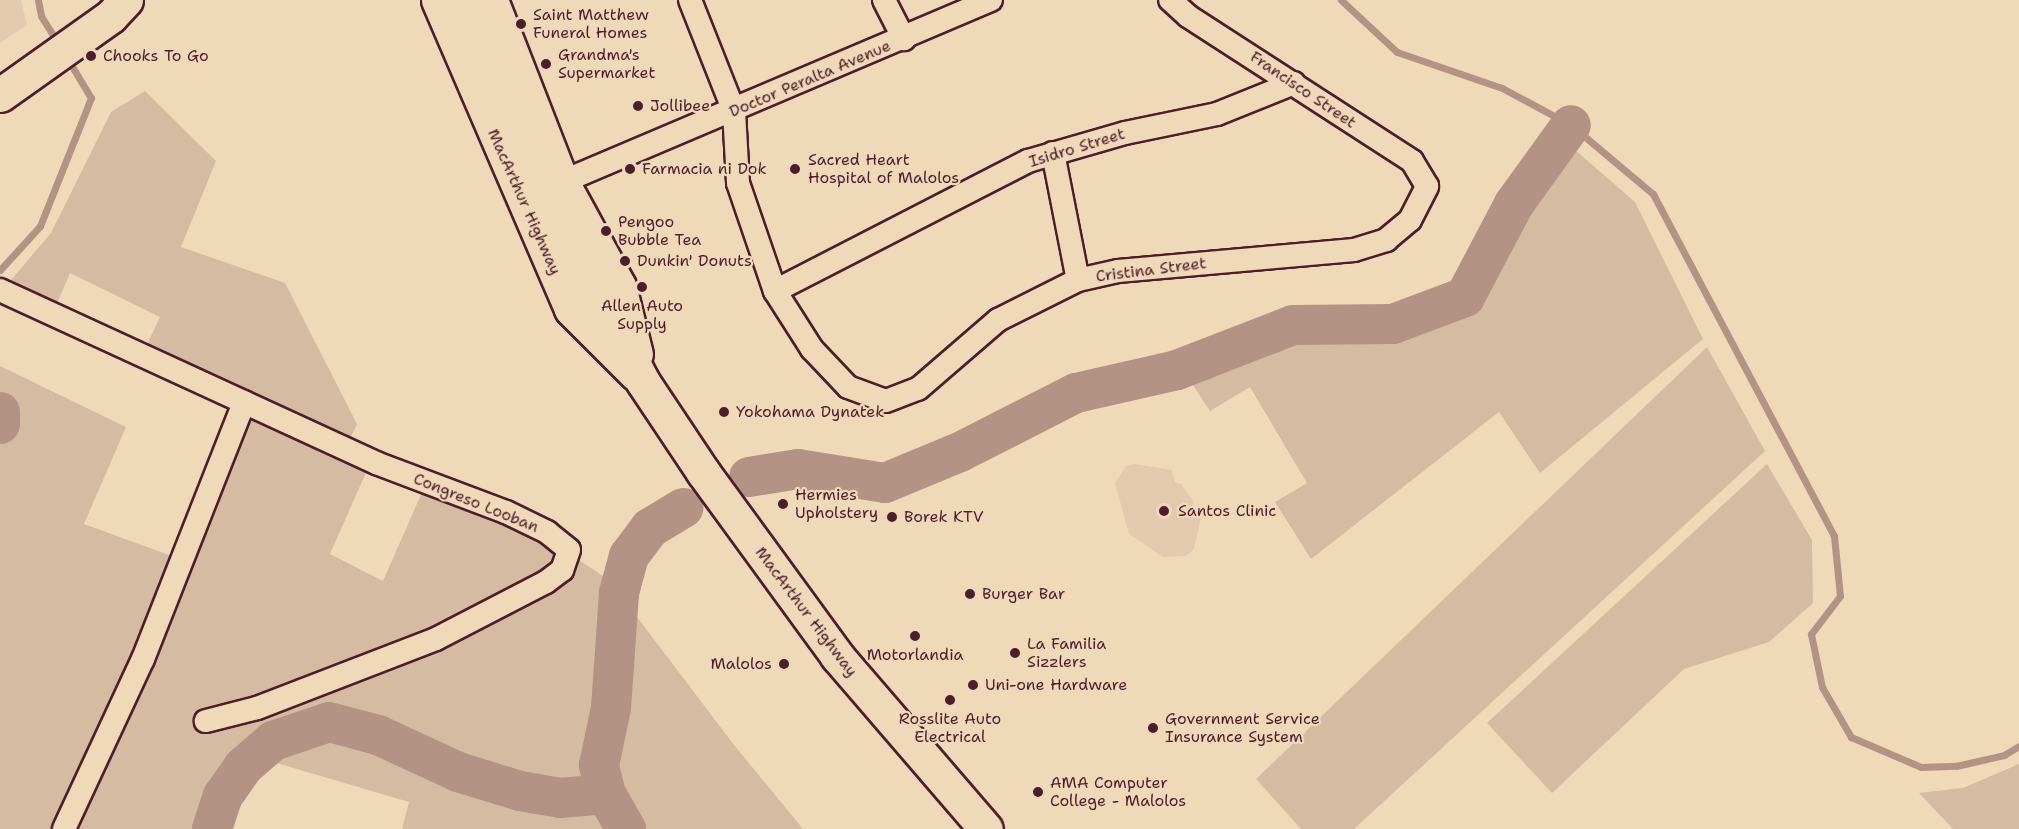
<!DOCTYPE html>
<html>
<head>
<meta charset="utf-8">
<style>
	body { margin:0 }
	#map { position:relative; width:2019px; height:829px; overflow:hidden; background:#f0d9b9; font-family:"Shantell Sans",sans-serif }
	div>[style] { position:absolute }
	.built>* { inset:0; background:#e3caae }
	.green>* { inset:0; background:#d5bba1 }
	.stream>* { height:7px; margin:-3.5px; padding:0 3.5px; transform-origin:3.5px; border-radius:3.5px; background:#b39484 }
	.river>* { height:40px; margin:-20px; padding:0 20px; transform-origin:20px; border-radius:20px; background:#b39484 }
	.roads { filter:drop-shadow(2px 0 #4a1f2b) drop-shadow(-2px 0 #4a1f2b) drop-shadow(0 2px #4a1f2b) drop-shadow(0 -2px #4a1f2b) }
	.minor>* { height:22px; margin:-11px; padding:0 11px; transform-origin:11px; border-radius:11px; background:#f0d9b9 }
	.secondary>* { height:33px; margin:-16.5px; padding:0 16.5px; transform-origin:16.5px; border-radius:16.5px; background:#f0d9b9 }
	.trunk>* { height:33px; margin:-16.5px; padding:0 16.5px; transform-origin:16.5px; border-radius:16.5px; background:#f0d9b9 }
	.dots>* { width:16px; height:16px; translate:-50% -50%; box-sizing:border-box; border:3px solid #f0d9b9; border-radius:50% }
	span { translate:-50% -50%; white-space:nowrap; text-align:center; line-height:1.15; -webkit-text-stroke:4.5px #f0d9b9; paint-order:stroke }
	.poi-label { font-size:16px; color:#4a1f2b }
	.left { translate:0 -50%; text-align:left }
	.right { translate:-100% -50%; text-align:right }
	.street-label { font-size:16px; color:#4a1f2b }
</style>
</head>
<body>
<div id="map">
	<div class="built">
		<div style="clip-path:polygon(0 0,21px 0,27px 25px,0 43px)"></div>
		<div style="clip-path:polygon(1134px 464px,1172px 470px,1175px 482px,1181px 484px,1193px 501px,1192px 509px,1201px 517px,1194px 549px,1186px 556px,1163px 557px,1129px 534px,1115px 483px,1126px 466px)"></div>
	</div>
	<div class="green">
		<div style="clip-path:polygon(145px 91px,216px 161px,181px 247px,285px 283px,357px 424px,345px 449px,144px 351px,160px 317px,70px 273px,55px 308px,11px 280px,51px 233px,111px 112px)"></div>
		<div style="clip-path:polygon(1574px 149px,1635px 202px,1703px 339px,1540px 473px,1499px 412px,1311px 559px,1275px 502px,1307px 483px,1250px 387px,1210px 411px,1187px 376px,1295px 334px,1395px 333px,1472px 304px,1523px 208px)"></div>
		<div style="clip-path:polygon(1707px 347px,1765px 451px,1354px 829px,1301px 829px,1256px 779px)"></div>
		<div style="clip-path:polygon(0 366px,126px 427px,84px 524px,188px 562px,241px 426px,257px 418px,368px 468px,330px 554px,383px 581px,423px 490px,561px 548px,609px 580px,734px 745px,803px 829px,402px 829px,409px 802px,273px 762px,247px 782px,222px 829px,0 829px)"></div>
		<div style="clip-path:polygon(1767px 464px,1812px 540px,1813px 603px,1769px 642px,1684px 669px,1552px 793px,1487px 723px)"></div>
		<div style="clip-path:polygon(2019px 764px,2019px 829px,1953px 829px,1919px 793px,1963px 788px)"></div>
	</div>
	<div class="stream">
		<div style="left:38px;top:0;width:16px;rotate:79deg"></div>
		<div style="left:41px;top:16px;width:32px;rotate:58deg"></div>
		<div style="left:1341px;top:0;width:76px;rotate:42.9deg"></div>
		<div style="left:1397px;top:52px;width:111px;rotate:18.9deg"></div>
		<div style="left:1502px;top:88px;width:78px;rotate:28.2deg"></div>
		<div style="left:1571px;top:125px;width:107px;rotate:40.1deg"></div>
		<div style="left:1653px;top:194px;width:387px;rotate:62.1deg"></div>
		<div style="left:1834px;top:536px;width:60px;rotate:84.3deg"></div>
		<div style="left:1840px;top:596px;width:48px;rotate:127.3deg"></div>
		<div style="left:1811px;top:634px;width:54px;rotate:78.3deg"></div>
		<div style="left:1822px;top:687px;width:58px;rotate:59.9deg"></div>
		<div style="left:1851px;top:737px;width:76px;rotate:23.2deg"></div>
		<div style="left:1921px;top:767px;width:35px;rotate:-2deg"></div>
		<div style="left:1956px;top:766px;width:49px;rotate:-12.9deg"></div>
		<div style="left:2004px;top:755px;width:17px;rotate:-31deg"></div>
		<div style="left:0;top:270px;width:59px;rotate:-47.7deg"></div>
		<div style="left:40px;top:226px;width:138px;rotate:-68.3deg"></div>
		<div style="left:91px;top:98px;width:47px;rotate:-121deg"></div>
	</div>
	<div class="river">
		<div style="left:0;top:412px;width:12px;rotate:90deg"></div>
		<div style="left:749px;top:477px;width:50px;rotate:-9.3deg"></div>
		<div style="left:798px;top:469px;width:88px;rotate:9.1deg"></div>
		<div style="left:885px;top:483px;width:81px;rotate:-22.5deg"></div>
		<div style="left:960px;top:452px;width:130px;rotate:-27deg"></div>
		<div style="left:1076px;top:393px;width:104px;rotate:-12.8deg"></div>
		<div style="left:1177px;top:370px;width:124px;rotate:-21.2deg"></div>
		<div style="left:1293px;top:325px;width:100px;rotate:-0.6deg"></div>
		<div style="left:1393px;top:324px;width:77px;rotate:-20.6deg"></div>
		<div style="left:1465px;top:297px;width:105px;rotate:-62.2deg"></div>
		<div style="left:1514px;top:204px;width:97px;rotate:-54.2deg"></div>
		<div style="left:212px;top:829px;width:35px;rotate:-72deg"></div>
		<div style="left:223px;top:796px;width:35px;rotate:-55deg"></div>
		<div style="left:243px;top:767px;width:40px;rotate:-41deg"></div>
		<div style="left:273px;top:741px;width:59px;rotate:-18.7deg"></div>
		<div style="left:329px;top:722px;width:51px;rotate:14.9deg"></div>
		<div style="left:378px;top:735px;width:88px;rotate:24.8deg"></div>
		<div style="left:458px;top:772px;width:65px;rotate:17deg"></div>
		<div style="left:520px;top:791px;width:41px;rotate:9.9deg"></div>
		<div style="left:560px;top:798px;width:46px;rotate:-5deg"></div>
		<div style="left:626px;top:829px;width:40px;rotate:-119.7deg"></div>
		<div style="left:606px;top:794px;width:30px;rotate:-104deg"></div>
		<div style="left:599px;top:765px;width:58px;rotate:-78.1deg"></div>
		<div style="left:611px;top:708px;width:115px;rotate:-86deg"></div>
		<div style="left:619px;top:593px;width:38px;rotate:-75deg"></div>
		<div style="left:629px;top:556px;width:35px;rotate:-53deg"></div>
		<div style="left:650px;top:528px;width:39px;rotate:-31deg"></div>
	</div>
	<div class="roads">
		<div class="minor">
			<div style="left:690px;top:0;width:119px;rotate:68.4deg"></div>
			<div style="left:734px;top:111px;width:72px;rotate:86.8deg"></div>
			<div style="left:738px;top:183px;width:114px;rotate:71.1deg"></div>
			<div style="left:775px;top:291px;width:69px;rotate:57.5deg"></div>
			<div style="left:812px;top:349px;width:52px;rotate:46.5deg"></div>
			<div style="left:848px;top:387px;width:40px;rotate:20.2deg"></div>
			<div style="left:886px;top:401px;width:34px;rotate:-21deg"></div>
			<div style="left:918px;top:389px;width:106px;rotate:-40.8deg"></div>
			<div style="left:998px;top:320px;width:89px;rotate:-26.6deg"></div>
			<div style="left:1078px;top:280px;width:41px;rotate:-12.7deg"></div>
			<div style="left:1118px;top:271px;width:237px;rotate:-5.1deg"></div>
			<div style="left:1354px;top:250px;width:34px;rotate:-17deg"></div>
			<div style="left:1386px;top:240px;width:31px;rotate:-40deg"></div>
			<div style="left:1410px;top:220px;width:38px;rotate:-63deg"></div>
			<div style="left:1427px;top:186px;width:29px;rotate:-121deg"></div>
			<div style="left:1412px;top:161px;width:267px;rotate:-147.1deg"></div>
			<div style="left:1188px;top:16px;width:24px;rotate:-138deg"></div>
			<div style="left:884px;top:0;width:44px;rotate:62.9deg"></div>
			<div style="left:1053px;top:153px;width:129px;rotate:78.9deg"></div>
			<div style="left:562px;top:182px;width:466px;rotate:-23deg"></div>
			<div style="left:0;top:290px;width:414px;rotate:24.7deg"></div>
			<div style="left:376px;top:463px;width:139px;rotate:20.7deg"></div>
			<div style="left:506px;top:512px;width:46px;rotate:26deg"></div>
			<div style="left:547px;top:532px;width:28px;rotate:39deg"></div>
			<div style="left:569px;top:550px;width:21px;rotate:109deg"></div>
			<div style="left:562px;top:570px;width:20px;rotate:143deg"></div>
			<div style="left:546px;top:582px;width:124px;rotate:152.6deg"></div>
			<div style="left:436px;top:639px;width:192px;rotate:158.9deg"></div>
			<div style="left:257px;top:708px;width:53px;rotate:165.7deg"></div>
			<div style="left:775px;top:291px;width:284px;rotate:-27.2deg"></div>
			<div style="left:1028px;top:161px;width:101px;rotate:-16.1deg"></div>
			<div style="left:1125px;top:133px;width:94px;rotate:-11.7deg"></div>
			<div style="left:1217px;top:114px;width:83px;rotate:-21.9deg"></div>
			<div style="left:64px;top:829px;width:187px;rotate:-65.1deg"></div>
			<div style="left:143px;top:659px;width:276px;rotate:-68.5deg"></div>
		</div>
		<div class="secondary">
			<div style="left:438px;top:0;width:336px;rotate:66.7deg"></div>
			<div style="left:571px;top:309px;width:92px;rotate:45deg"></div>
			<div style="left:491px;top:0;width:195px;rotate:68.7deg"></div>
			<div style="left:562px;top:182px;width:119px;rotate:61.3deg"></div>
			<div style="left:619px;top:286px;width:70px;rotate:76deg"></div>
			<div style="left:0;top:95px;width:136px;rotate:-35.4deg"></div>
			<div style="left:111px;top:16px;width:22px;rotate:-47deg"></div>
		</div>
		<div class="trunk">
			<div style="left:460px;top:0;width:145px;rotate:67.7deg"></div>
			<div style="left:515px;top:134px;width:279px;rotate:62.7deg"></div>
			<div style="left:643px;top:382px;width:108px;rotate:56.3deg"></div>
			<div style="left:703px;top:472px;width:228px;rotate:53.9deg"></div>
			<div style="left:837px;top:656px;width:228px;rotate:49.3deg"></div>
		</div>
	</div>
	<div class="dots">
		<div style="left:521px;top:24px;background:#4a1f2b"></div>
		<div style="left:91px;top:56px;background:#4a1f2b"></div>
		<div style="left:546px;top:64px;background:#4a1f2b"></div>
		<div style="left:638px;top:106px;background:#4a1f2b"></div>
		<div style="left:630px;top:169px;background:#4a1f2b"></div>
		<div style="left:795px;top:169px;background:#4a1f2b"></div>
		<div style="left:606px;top:231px;background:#4a1f2b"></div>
		<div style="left:625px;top:261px;background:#4a1f2b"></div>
		<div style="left:642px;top:287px;background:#4a1f2b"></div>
		<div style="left:724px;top:412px;background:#4a1f2b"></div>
		<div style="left:783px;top:504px;background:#4a1f2b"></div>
		<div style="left:1164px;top:511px;background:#4a1f2b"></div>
		<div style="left:892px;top:517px;background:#4a1f2b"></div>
		<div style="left:970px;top:594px;background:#4a1f2b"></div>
		<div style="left:915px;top:636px;background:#4a1f2b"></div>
		<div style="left:1015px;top:653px;background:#4a1f2b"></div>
		<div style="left:784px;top:664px;background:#4a1f2b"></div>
		<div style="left:973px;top:685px;background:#4a1f2b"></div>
		<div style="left:950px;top:700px;background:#4a1f2b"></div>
		<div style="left:1153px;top:728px;background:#4a1f2b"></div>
		<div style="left:1038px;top:792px;background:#4a1f2b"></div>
	</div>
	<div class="poi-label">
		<span class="left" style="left:533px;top:24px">Saint Matthew<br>Funeral Homes</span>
		<span class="left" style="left:558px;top:64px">Grandma's<br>Supermarket</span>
		<span class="left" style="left:103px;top:56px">Chooks To Go</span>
		<span class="left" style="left:650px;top:106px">Jollibee</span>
		<span class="left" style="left:808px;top:169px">Sacred Heart<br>Hospital of Malolos</span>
		<span class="left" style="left:642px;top:169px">Farmacia ni Dok</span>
		<span class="left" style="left:618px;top:231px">Pengoo<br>Bubble Tea</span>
		<span class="left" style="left:637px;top:261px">Dunkin' Donuts</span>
		<span style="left:642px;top:315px">Allen Auto<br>Supply</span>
		<span class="left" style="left:736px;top:412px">Yokohama Dynatek</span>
		<span class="left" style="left:795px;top:504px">Hermies<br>Upholstery</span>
		<span class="left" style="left:1178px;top:511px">Santos Clinic</span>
		<span class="left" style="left:904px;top:517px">Borek KTV</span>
		<span class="left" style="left:982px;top:594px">Burger Bar</span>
		<span class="left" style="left:1027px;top:653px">La Familia<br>Sizzlers</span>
		<span style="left:915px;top:655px">Motorlandia</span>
		<span class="right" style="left:772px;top:664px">Malolos</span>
		<span class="left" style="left:985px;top:685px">Uni-one Hardware</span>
		<span style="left:950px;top:728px">Rosslite Auto<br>Electrical</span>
		<span class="left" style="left:1165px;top:728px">Government Service<br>Insurance System</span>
		<span class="left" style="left:1050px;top:792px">AMA Computer<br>College - Malolos</span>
	</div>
	<div class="street-label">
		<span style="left:810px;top:79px;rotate:-23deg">Doctor Peralta Avenue</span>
		<span style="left:1303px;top:90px;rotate:34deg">Francisco Street</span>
		<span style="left:1077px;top:148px;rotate:-17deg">Isidro Street</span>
		<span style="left:524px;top:202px;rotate:66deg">MacArthur Highway</span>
		<span style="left:1151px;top:270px;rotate:-7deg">Cristina Street</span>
		<span style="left:476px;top:503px;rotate:22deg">Congreso Looban</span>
		<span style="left:806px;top:612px;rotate:53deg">MacArthur Highway</span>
	</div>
</div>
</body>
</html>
